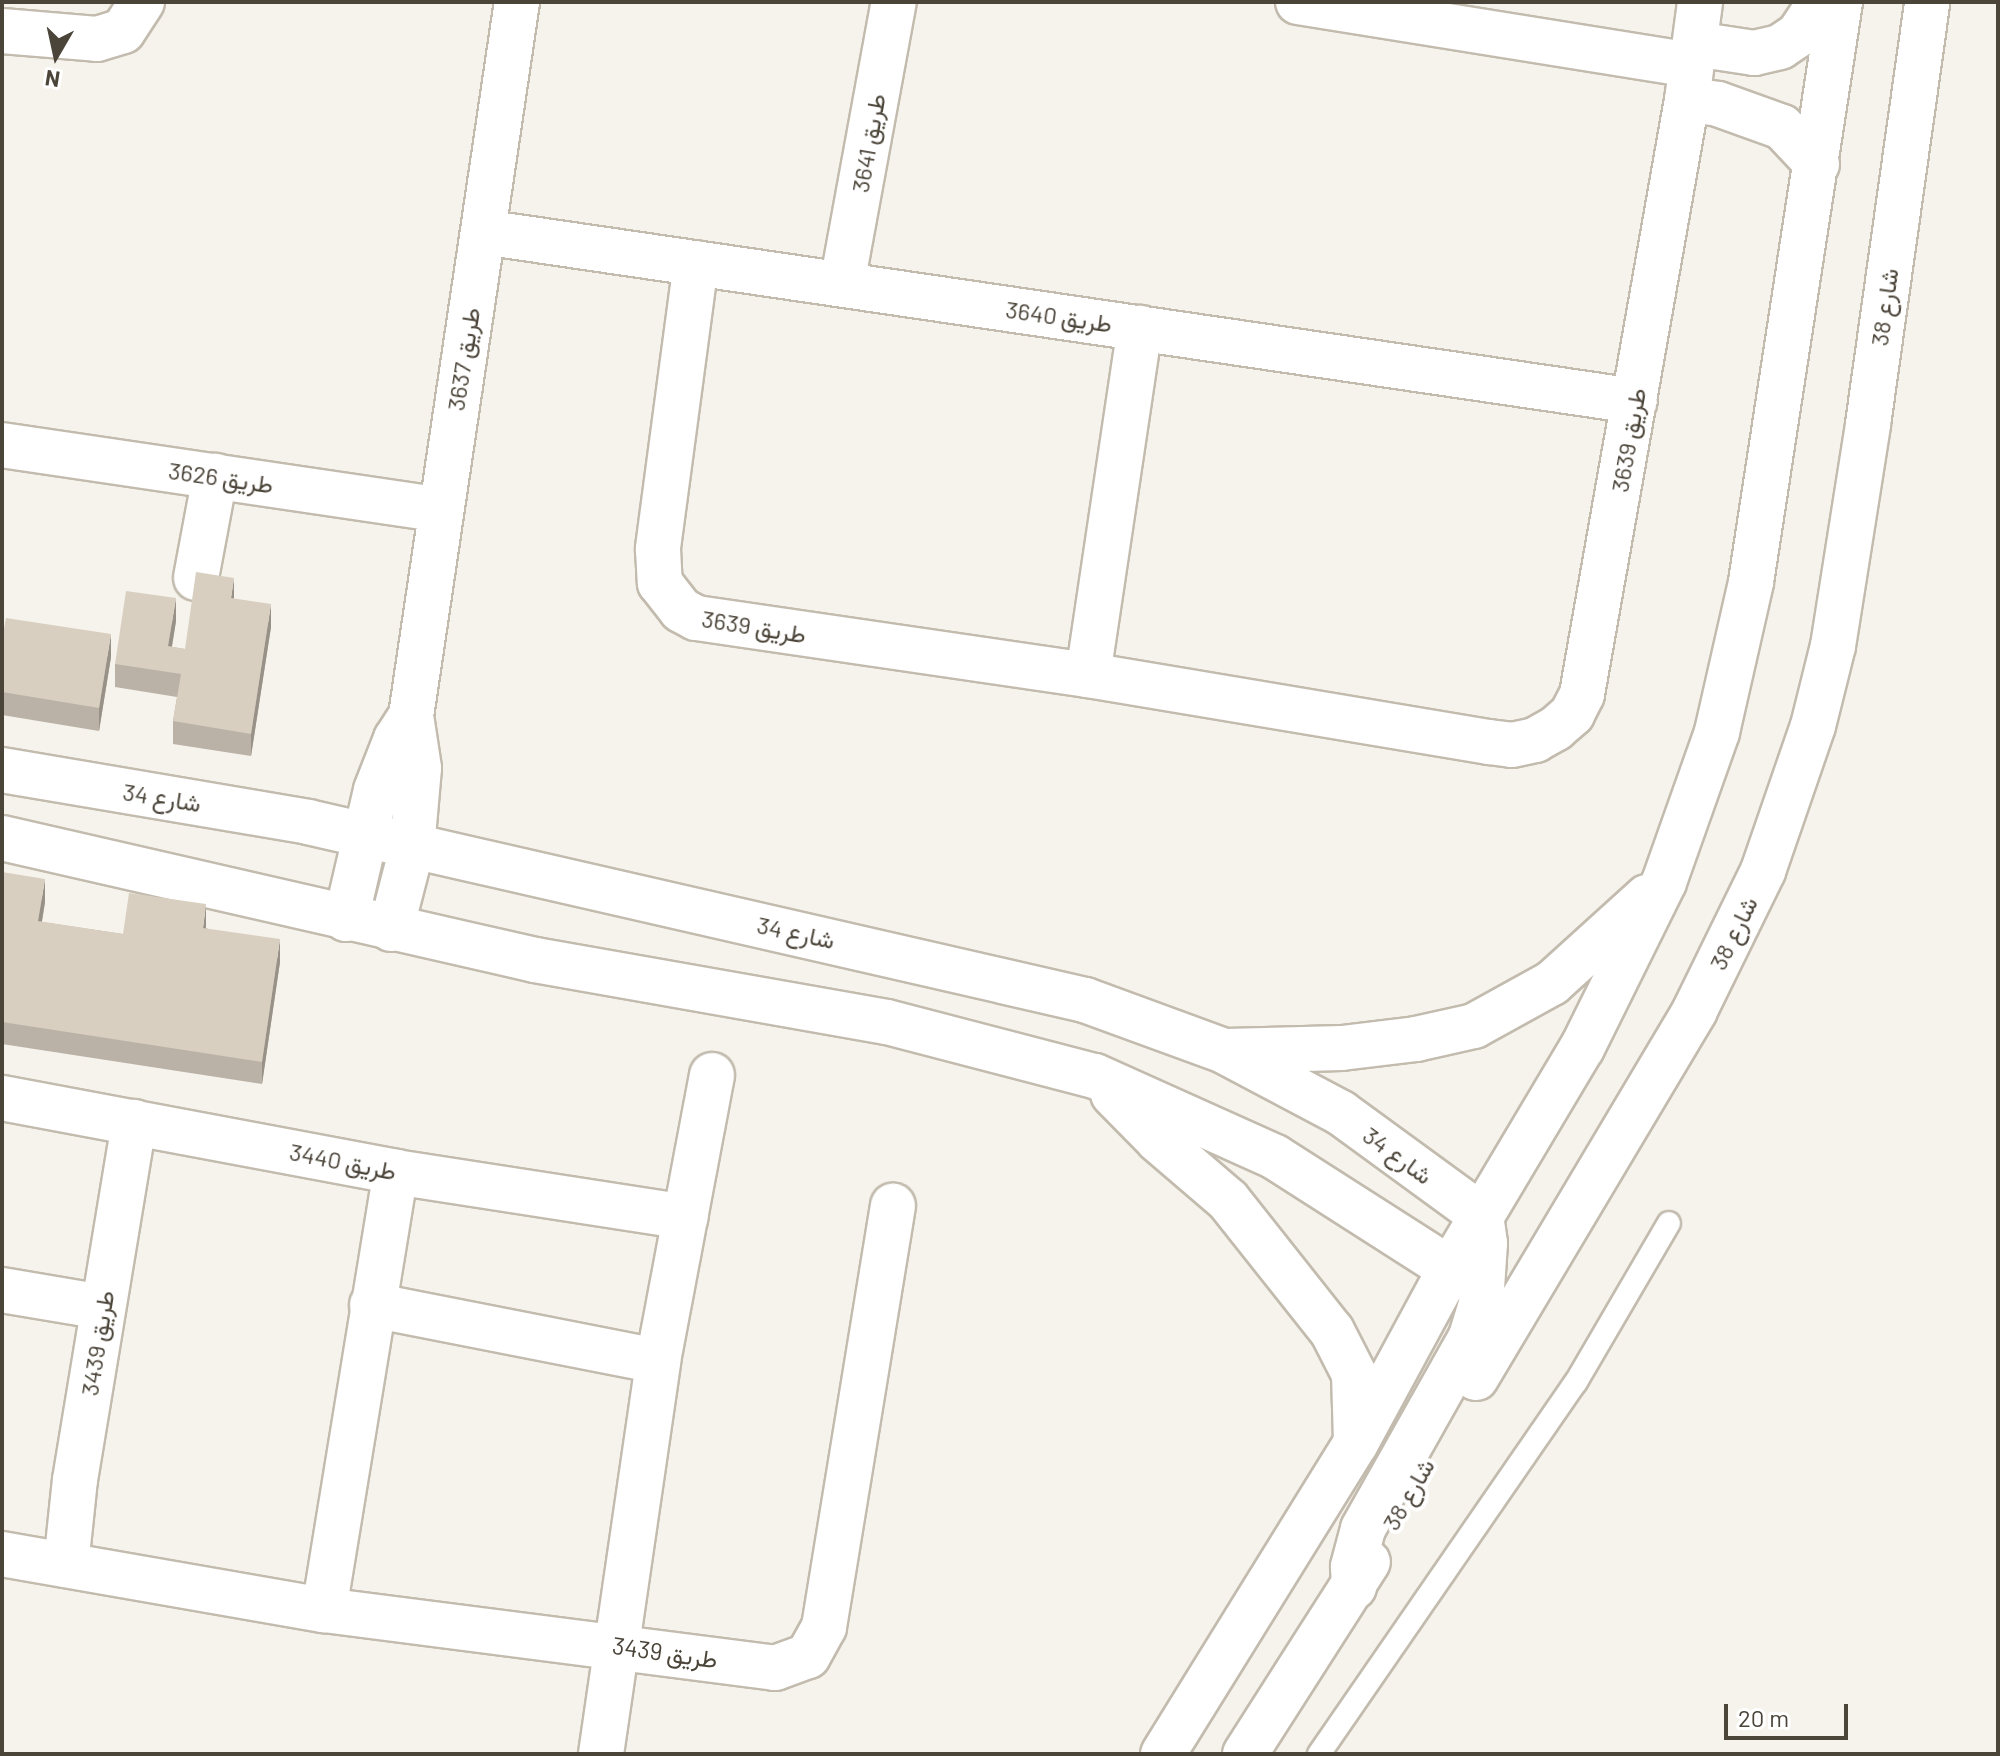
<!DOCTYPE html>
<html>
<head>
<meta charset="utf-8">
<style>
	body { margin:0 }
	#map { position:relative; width:2000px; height:1756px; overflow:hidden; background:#f6f3ec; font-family:Barlow,Vazirmatn,sans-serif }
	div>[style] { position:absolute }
	.roads { filter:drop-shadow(2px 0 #c2bbae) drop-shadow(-2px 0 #c2bbae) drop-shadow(0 2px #c2bbae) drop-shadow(0 -2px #c2bbae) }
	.service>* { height:22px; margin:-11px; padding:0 11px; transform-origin:11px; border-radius:11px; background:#fff }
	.minor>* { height:44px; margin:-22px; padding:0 22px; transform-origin:22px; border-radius:22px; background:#fff }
	.tertiary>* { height:44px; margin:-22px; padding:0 22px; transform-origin:22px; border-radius:22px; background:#fff }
	.wall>* { inset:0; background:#bab2a6 }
	.shaded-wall>* { inset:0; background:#979187 }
	.building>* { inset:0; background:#d8cfc1 }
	span { translate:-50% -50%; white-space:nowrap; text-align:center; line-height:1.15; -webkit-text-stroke:8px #fff; paint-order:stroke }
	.street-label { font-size:24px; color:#4b4439 }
	.frame { position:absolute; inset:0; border:4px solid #4b4439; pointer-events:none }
	.north { position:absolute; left:16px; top:16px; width:80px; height:80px; -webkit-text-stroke:6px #fff; paint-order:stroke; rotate:189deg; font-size:22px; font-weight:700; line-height:32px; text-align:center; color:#4b4439 }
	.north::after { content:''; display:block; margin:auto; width:28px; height:36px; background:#4b4439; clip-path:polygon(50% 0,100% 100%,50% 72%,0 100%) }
	.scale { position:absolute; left:1724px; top:1704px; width:124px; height:36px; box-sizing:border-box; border:4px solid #4b4439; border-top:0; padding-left:10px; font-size:24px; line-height:28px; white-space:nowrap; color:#4b4439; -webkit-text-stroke:6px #fff; paint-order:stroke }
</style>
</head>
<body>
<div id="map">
	<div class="roads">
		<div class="service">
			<div style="left:1319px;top:1754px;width:452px;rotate:-55.4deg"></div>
			<div style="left:1576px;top:1382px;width:184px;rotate:-59.7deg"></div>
		</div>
		<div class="minor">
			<div style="left:1298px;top:2px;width:398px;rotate:9.1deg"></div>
			<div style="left:2px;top:31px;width:95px;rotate:4.8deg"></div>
			<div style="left:97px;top:39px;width:27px;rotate:-17deg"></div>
			<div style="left:123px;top:31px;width:35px;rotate:-57deg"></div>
			<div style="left:1695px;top:44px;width:60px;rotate:8.7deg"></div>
			<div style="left:1754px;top:53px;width:27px;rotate:-13deg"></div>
			<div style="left:1780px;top:47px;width:22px;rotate:-34deg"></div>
			<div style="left:1798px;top:35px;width:40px;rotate:-56deg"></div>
			<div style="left:1687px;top:100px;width:31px;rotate:7deg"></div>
			<div style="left:1718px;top:104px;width:68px;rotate:19.8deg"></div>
			<div style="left:1782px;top:127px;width:51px;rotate:46.6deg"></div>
			<div style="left:483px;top:232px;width:1164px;rotate:8.35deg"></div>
			<div style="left:696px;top:263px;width:289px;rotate:97.6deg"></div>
			<div style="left:658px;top:549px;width:34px;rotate:87deg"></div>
			<div style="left:660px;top:583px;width:34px;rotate:52deg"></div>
			<div style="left:681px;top:610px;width:17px;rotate:28deg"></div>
			<div style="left:696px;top:618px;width:396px;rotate:8.3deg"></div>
			<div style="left:1088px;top:675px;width:407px;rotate:9.5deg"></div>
			<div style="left:1489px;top:742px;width:23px;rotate:7deg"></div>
			<div style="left:1512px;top:745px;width:24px;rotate:-12deg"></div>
			<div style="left:1535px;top:740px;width:23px;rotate:-29deg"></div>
			<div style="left:1555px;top:729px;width:23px;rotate:-41deg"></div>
			<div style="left:1572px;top:714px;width:22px;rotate:-63deg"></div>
			<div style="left:1582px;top:694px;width:603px;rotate:-79.98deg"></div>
			<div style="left:1687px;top:100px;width:99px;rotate:-82.4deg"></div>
			<div style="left:842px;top:284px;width:287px;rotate:-79.6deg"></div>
			<div style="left:2px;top:445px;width:444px;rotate:8.4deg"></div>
			<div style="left:196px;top:578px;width:104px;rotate:-79.4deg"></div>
			<div style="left:1088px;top:675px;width:351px;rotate:-81.5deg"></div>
			<div style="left:346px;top:919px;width:132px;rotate:-76.9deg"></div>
			<div style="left:376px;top:790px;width:55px;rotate:-68.6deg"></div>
			<div style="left:396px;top:739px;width:27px;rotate:-57deg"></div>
			<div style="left:391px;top:929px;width:84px;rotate:-75.5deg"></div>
			<div style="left:412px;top:848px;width:80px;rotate:-85deg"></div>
			<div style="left:419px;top:768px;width:53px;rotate:-98.7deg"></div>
			<div style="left:411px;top:716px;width:722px;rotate:-81.56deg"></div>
			<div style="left:2px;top:1098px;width:401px;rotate:10.6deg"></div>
			<div style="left:396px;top:1172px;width:293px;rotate:8.8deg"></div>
			<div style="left:2px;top:1290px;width:102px;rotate:9.6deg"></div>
			<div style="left:372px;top:1305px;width:291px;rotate:11.1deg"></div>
			<div style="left:2px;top:1554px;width:327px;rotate:9.9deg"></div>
			<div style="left:324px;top:1610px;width:455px;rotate:7.3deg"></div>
			<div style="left:775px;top:1668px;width:35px;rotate:-20deg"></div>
			<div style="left:808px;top:1656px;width:33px;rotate:-61deg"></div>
			<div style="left:824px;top:1627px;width:427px;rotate:-80.7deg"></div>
			<div style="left:66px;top:1565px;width:85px;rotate:-84deg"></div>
			<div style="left:75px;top:1480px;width:363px;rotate:-80.6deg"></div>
			<div style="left:324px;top:1610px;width:444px;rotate:-80.7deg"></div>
			<div style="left:601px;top:1754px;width:397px;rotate:-81.7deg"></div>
			<div style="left:658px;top:1361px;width:291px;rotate:-79.3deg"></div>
		</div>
		<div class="tertiary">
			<div style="left:2px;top:770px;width:310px;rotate:9.6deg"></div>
			<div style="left:308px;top:822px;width:797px;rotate:12.9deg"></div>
			<div style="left:1085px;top:1000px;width:148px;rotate:20.1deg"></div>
			<div style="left:1224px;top:1051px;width:132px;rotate:27.9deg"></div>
			<div style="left:1341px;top:1113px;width:173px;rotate:36.1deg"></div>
			<div style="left:1481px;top:1215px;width:28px;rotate:82deg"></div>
			<div style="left:1485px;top:1243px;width:61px;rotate:93.8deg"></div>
			<div style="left:1481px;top:1304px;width:34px;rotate:107deg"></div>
			<div style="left:1471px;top:1337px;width:220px;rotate:119.4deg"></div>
			<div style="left:1363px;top:1529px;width:39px;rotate:105deg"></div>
			<div style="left:1353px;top:1567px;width:20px;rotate:87deg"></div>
			<div style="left:2px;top:838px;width:547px;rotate:12.89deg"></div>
			<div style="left:535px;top:960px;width:357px;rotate:10deg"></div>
			<div style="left:887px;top:1022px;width:215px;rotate:14.6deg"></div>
			<div style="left:1095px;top:1076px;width:197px;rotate:24.2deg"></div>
			<div style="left:1275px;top:1157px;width:208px;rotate:32.6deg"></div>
			<div style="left:1450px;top:1269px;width:29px;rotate:10deg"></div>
			<div style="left:1226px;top:1051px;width:116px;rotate:-1.5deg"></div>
			<div style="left:1342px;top:1048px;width:75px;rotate:-6.9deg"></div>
			<div style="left:1416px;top:1039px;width:59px;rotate:-12.6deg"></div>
			<div style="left:1474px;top:1026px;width:89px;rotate:-28.9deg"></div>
			<div style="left:1552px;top:983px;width:128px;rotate:-42.2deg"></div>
			<div style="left:1113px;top:1094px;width:64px;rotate:45.6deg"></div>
			<div style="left:1158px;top:1140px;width:92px;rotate:40.6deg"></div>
			<div style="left:1228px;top:1200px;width:167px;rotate:51.6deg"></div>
			<div style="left:1332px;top:1331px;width:48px;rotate:62.9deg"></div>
			<div style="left:1354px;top:1374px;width:67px;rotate:88.3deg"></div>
			<div style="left:1476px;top:1378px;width:428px;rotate:-59.2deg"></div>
			<div style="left:1695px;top:1010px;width:155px;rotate:-63.9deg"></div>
			<div style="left:1763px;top:871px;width:153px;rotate:-71deg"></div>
			<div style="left:1813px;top:726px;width:82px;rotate:-76deg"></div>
			<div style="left:1833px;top:646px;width:225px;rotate:-81deg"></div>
			<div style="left:1868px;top:424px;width:426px;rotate:-82deg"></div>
			<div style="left:1163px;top:1754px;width:366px;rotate:-58.2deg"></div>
			<div style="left:1356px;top:1443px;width:198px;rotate:-61.6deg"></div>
			<div style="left:1450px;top:1269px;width:257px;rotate:-59.2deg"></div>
			<div style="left:1582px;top:1048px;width:185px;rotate:-63.7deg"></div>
			<div style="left:1664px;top:882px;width:159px;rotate:-70.5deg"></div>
			<div style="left:1717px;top:732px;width:154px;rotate:-77.2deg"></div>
			<div style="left:1751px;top:582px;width:587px;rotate:-81.28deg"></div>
			<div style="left:1245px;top:1754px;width:228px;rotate:-57.4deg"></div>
		</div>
	</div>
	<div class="wall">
		<div style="clip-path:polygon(234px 599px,271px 627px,251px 756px,173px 744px,173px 721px,177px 697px,115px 687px,115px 664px,176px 621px,172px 647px,185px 649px)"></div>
		<div style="clip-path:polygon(2px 640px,111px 657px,99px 731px,2px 715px)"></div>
		<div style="clip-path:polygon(2px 872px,45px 902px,42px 922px,123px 934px,206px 928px,280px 962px,262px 1084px,2px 1044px)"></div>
	</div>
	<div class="shaded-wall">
		<div style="clip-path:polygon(234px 578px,234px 600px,231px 598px)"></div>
		<div style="clip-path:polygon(176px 598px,176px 621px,168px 669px,168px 646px)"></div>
		<div style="clip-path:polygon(271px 604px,271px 627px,251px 756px,251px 734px)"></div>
		<div style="clip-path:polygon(111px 634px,111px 657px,99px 731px,99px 708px)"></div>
		<div style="clip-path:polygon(45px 879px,45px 902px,38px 944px,38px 921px)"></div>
		<div style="clip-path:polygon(206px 904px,206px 927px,203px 951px,203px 928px)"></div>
		<div style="clip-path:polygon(280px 939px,280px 962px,262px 1084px,262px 1062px)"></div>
	</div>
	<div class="building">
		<div style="clip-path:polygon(196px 572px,234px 578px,231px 598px,271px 604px,251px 734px,173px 721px,181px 674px,115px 664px,126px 591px,176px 598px,168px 646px,185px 649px)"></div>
		<div style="clip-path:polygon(6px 618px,111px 634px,99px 708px,2px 692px,2px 640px)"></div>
		<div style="clip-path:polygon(2px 872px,45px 879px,38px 921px,123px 934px,129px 893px,206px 904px,203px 928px,280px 939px,262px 1062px,2px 1022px)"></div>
	</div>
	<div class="street-label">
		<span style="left:868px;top:143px;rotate:-80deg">طريق 3641</span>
		<span style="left:1884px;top:307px;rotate:-82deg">شارع 38</span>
		<span style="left:1059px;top:316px;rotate:8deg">طريق 3640</span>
		<span style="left:463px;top:359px;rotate:-81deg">طريق 3637</span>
		<span style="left:1628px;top:440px;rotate:-80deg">طريق 3639</span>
		<span style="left:221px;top:477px;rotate:8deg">طريق 3626</span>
		<span style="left:754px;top:626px;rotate:9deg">طريق 3639</span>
		<span style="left:162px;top:797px;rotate:9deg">شارع 34</span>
		<span style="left:796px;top:932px;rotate:12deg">شارع 34</span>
		<span style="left:1733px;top:933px;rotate:-64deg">شارع 38</span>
		<span style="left:1398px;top:1155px;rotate:36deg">شارع 34</span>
		<span style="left:343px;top:1161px;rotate:11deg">طريق 3440</span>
		<span style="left:97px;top:1343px;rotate:-81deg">طريق 3439</span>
		<span style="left:1408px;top:1494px;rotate:-60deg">شارع 38</span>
		<span style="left:665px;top:1652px;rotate:8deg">طريق 3439</span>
	</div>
	<div class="frame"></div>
	<div class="north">N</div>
	<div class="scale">20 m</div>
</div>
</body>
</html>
